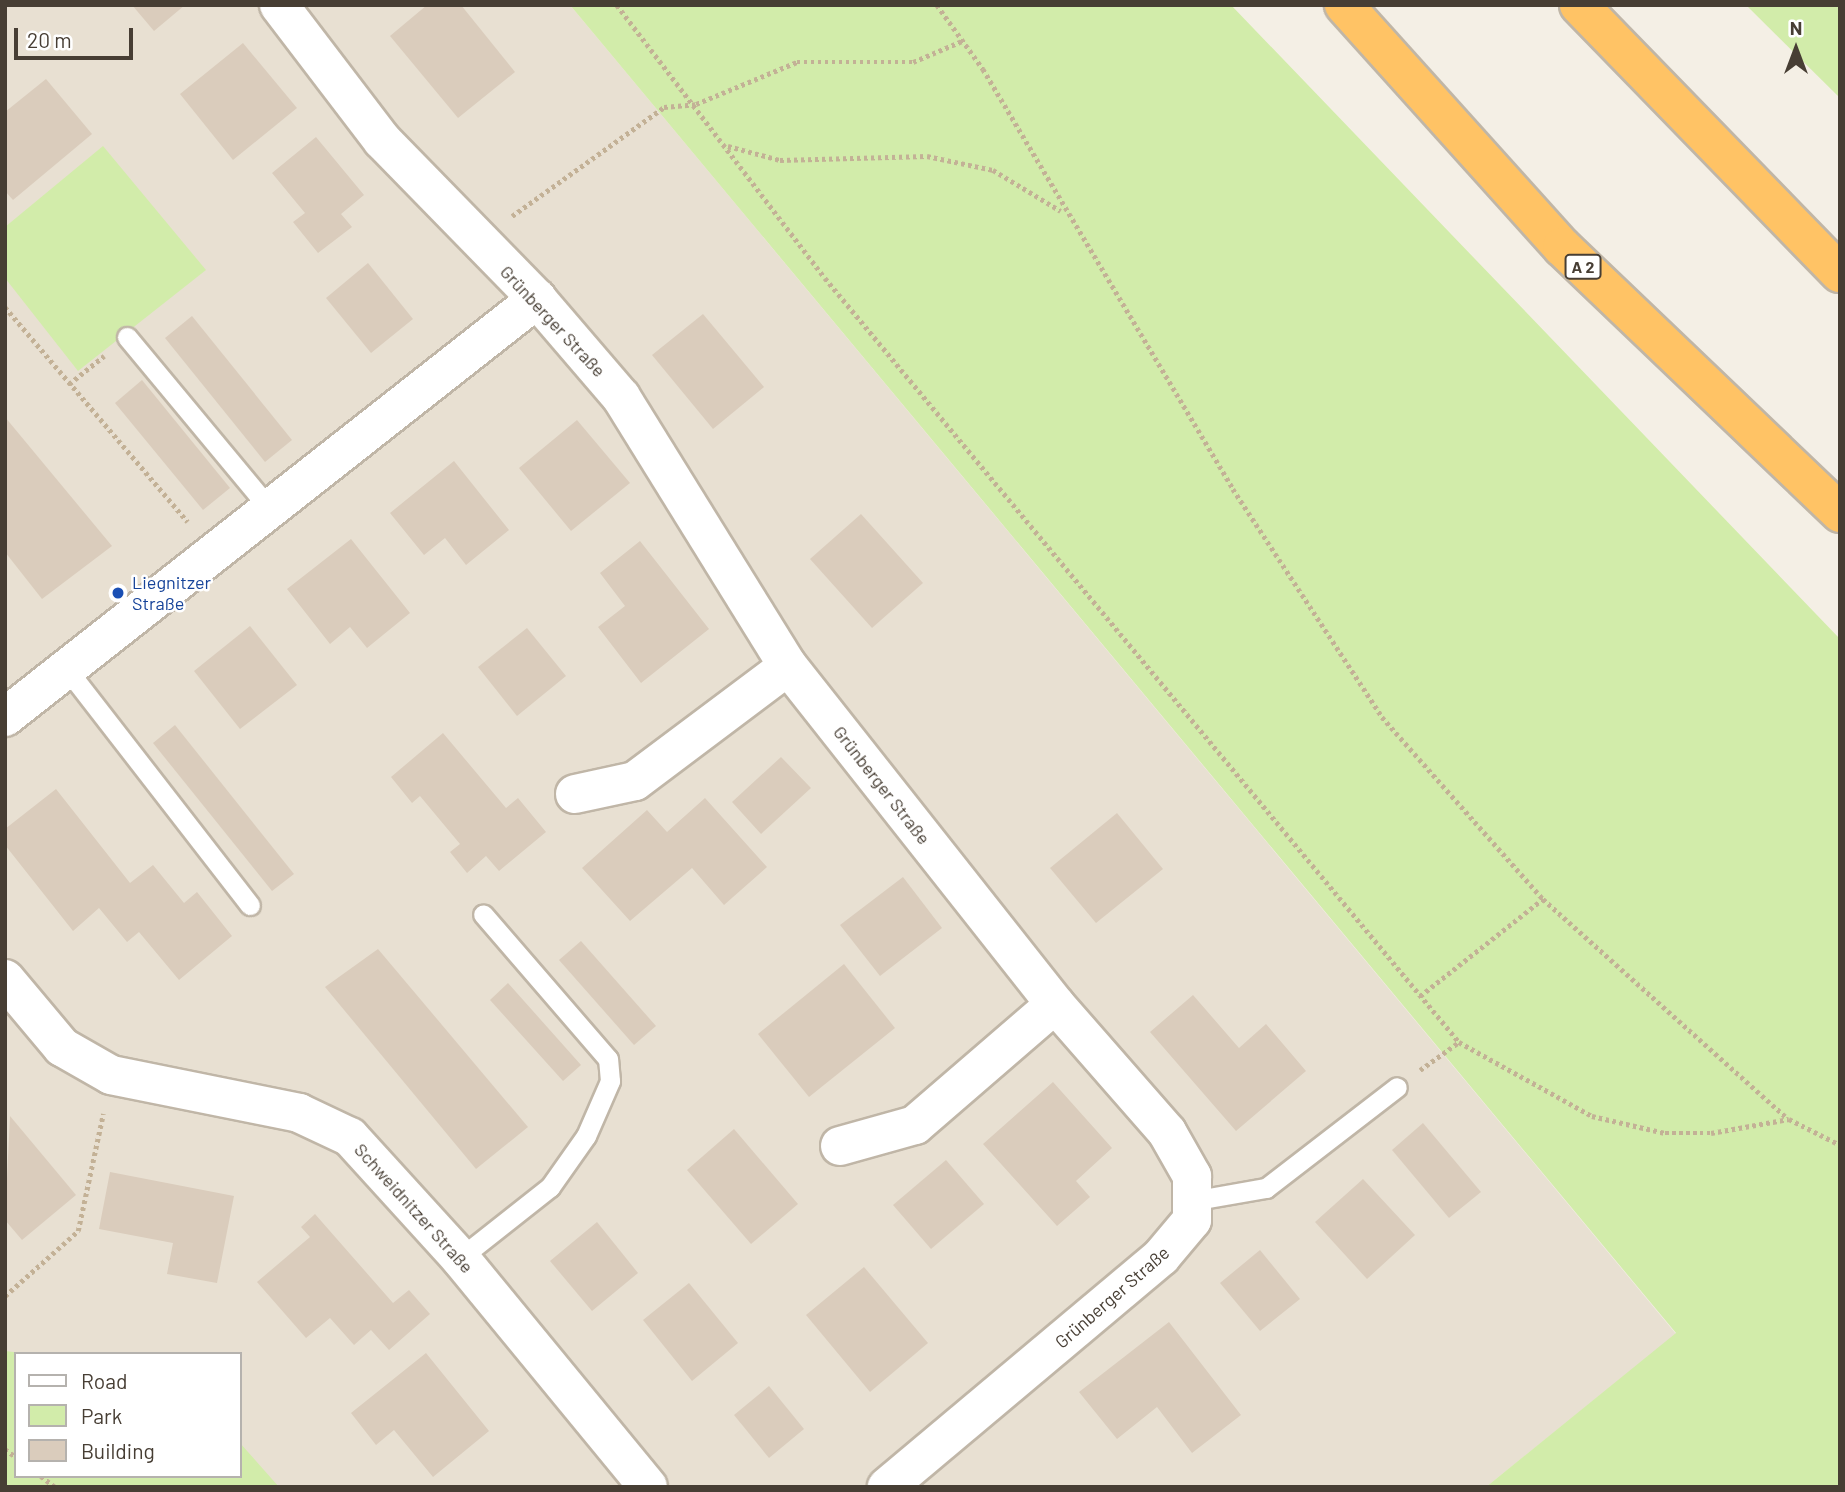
<!DOCTYPE html>
<html>
<head>
<meta charset="utf-8">
<style>
	body { margin:0 }
	#map { position:relative; width:1845px; height:1492px; overflow:hidden; background:#f4efe5; font-family:Barlow,sans-serif }
	div>[style] { position:absolute }
	.residential>* { inset:0; background:#e8e0d2 }
	.green>* { inset:0; background:#d2ecaa }
	.building>* { inset:0; background:#daccbc }
	.path>* { height:4.5px; margin-top:-2.25px; transform-origin:0; background:repeating-linear-gradient(90deg,#c3b196 0 3.5px,transparent 0 7px) }
	.roads { filter:drop-shadow(2px 0 #c0b6a7) drop-shadow(-2px 0 #c0b6a7) drop-shadow(0 2px #c0b6a7) drop-shadow(0 -2px #c0b6a7) }
	.service>* { height:19px; margin:-9.5px; padding:0 9.5px; transform-origin:9.5px; border-radius:9.5px; background:#fff }
	.minor>* { height:38px; margin:-19px; padding:0 19px; transform-origin:19px; border-radius:19px; background:#fff }
	.motorway>* { height:38px; margin:-19px; padding:0 19px; transform-origin:19px; border-radius:19px; background:#ffc365 }
	.dots>* { width:19px; height:19px; translate:-50% -50%; box-sizing:border-box; border:4px solid #fff; border-radius:50% }
	span { translate:-50% -50%; white-space:nowrap; text-align:center; line-height:1.15; -webkit-text-stroke:5px #fff; paint-order:stroke }
	.shield-label span { padding:2px 5px; background:#fff; border:2px solid; border-radius:5px; -webkit-text-stroke-width:0 }
	.shield-label { font-size:16px; color:#473e34; font-weight:700 }
	.street-label { font-size:18px; color:#473e34 }
	.transit-label { font-size:18px; color:#164399 }
	.left { translate:0 -50%; text-align:left }
	.frame { position:absolute; inset:0; border:7px solid #473e34; pointer-events:none }
	.legend { position:absolute; left:14px; top:1352px; width:228px; height:126px; box-sizing:border-box; background:#fff; border:2px solid #b5b2ae; margin:0; padding:9px 12px; list-style:none; font-size:21px; color:#473e34 }
	.legend li { display:flex; align-items:center; gap:14px; height:35px }
	.legend b { width:35px; border:2px solid #b5b2ae }
	.north { position:absolute; left:1761px; top:14px; width:70px; height:70px; -webkit-text-stroke:5px #fff; paint-order:stroke; rotate:0deg; font-size:19px; font-weight:700; line-height:28px; text-align:center; color:#473e34 }
	.north::after { content:''; display:block; margin:auto; width:24px; height:32px; background:#473e34; clip-path:polygon(50% 0,100% 100%,50% 72%,0 100%) }
	.scale { position:absolute; left:14px; top:28px; width:119px; height:32px; box-sizing:border-box; border:4px solid #473e34; border-top:0; padding-left:9px; font-size:21px; line-height:24px; white-space:nowrap; color:#473e34; -webkit-text-stroke:5px #fff; paint-order:stroke }
</style>
</head>
<body>
<div id="map">
	<div class="residential">
		<div style="clip-path:polygon(evenodd,5px 5px,570px 5px,1676px 1334px,1486px 1487px,5px 1487px,5px 5px,16px 1354px,240px 1354px,240px 1476px,16px 1476px,16px 1354px)"></div>
	</div>
	<div class="green">
		<div style="clip-path:polygon(570px 5px,1231px 5px,1840px 639px,1840px 1487px,1486px 1487px,1676px 1333px)"></div>
		<div style="clip-path:polygon(1746px 5px,1840px 5px,1840px 98px)"></div>
		<div style="clip-path:polygon(103px 146px,206px 270px,78px 371px,5px 278px,5px 227px)"></div>
		<div style="clip-path:polygon(5px 1351px,30px 1354px,16px 1354px,16px 1476px,240px 1476px,240px 1443px,279px 1487px,5px 1487px)"></div>
	</div>
	<div class="building">
		<div style="clip-path:polygon(132px 5px,185px 5px,154px 31px)"></div>
		<div style="clip-path:polygon(427px 5px,461px 5px,515px 72px,458px 118px,390px 36px)"></div>
		<div style="clip-path:polygon(243px 43px,297px 108px,233px 160px,180px 94px)"></div>
		<div style="clip-path:polygon(46px 79px,92px 134px,13px 200px,5px 191px,5px 112px)"></div>
		<div style="clip-path:polygon(316px 137px,364px 195px,341px 214px,352px 227px,318px 253px,293px 222px,305px 213px,272px 173px)"></div>
		<div style="clip-path:polygon(368px 263px,413px 319px,371px 353px,326px 298px)"></div>
		<div style="clip-path:polygon(703px 314px,764px 387px,713px 429px,652px 355px)"></div>
		<div style="clip-path:polygon(192px 316px,292px 440px,265px 462px,165px 338px)"></div>
		<div style="clip-path:polygon(142px 380px,230px 488px,203px 510px,115px 403px)"></div>
		<div style="clip-path:polygon(5px 417px,112px 546px,42px 599px,5px 552px)"></div>
		<div style="clip-path:polygon(577px 420px,630px 483px,571px 531px,519px 468px)"></div>
		<div style="clip-path:polygon(454px 461px,509px 530px,466px 565px,445px 538px,424px 555px,390px 513px)"></div>
		<div style="clip-path:polygon(861px 514px,923px 583px,872px 628px,810px 559px)"></div>
		<div style="clip-path:polygon(351px 539px,410px 613px,367px 648px,350px 627px,330px 644px,287px 589px)"></div>
		<div style="clip-path:polygon(640px 541px,709px 629px,641px 683px,598px 627px,625px 606px,600px 573px)"></div>
		<div style="clip-path:polygon(250px 626px,297px 685px,240px 729px,194px 671px)"></div>
		<div style="clip-path:polygon(527px 628px,566px 676px,517px 716px,478px 667px)"></div>
		<div style="clip-path:polygon(175px 725px,294px 874px,272px 891px,153px 743px)"></div>
		<div style="clip-path:polygon(443px 733px,506px 808px,518px 798px,546px 832px,499px 871px,486px 856px,467px 873px,450px 852px,460px 844px,420px 796px,412px 803px,391px 777px)"></div>
		<div style="clip-path:polygon(781px 757px,811px 788px,761px 834px,732px 802px)"></div>
		<div style="clip-path:polygon(56px 789px,130px 883px,153px 865px,184px 903px,197px 892px,232px 936px,179px 980px,139px 932px,127px 942px,99px 908px,73px 931px,5px 845px,5px 829px)"></div>
		<div style="clip-path:polygon(705px 798px,767px 867px,724px 905px,692px 868px,630px 921px,582px 868px,647px 810px,667px 832px)"></div>
		<div style="clip-path:polygon(1117px 813px,1163px 869px,1096px 923px,1050px 868px)"></div>
		<div style="clip-path:polygon(903px 877px,942px 928px,880px 976px,840px 925px)"></div>
		<div style="clip-path:polygon(581px 941px,656px 1026px,634px 1045px,559px 960px)"></div>
		<div style="clip-path:polygon(378px 949px,528px 1127px,476px 1169px,325px 987px)"></div>
		<div style="clip-path:polygon(844px 964px,895px 1028px,809px 1097px,758px 1034px)"></div>
		<div style="clip-path:polygon(508px 983px,581px 1065px,563px 1081px,490px 1000px)"></div>
		<div style="clip-path:polygon(1193px 995px,1239px 1048px,1266px 1024px,1306px 1071px,1236px 1131px,1150px 1032px)"></div>
		<div style="clip-path:polygon(1053px 1082px,1112px 1148px,1076px 1181px,1090px 1197px,1057px 1226px,983px 1144px)"></div>
		<div style="clip-path:polygon(10px 1116px,76px 1195px,22px 1240px,5px 1220px)"></div>
		<div style="clip-path:polygon(1423px 1123px,1481px 1192px,1449px 1218px,1392px 1150px)"></div>
		<div style="clip-path:polygon(734px 1129px,798px 1204px,751px 1244px,687px 1170px)"></div>
		<div style="clip-path:polygon(946px 1160px,984px 1204px,931px 1249px,893px 1205px)"></div>
		<div style="clip-path:polygon(110px 1172px,234px 1196px,217px 1283px,167px 1274px,173px 1243px,99px 1229px)"></div>
		<div style="clip-path:polygon(1363px 1179px,1415px 1235px,1367px 1279px,1315px 1222px)"></div>
		<div style="clip-path:polygon(315px 1214px,393px 1303px,409px 1290px,430px 1314px,389px 1350px,371px 1330px,354px 1345px,330px 1318px,306px 1338px,257px 1282px,310px 1237px,301px 1227px)"></div>
		<div style="clip-path:polygon(597px 1222px,638px 1273px,592px 1311px,550px 1261px)"></div>
		<div style="clip-path:polygon(1260px 1250px,1300px 1299px,1260px 1331px,1220px 1283px)"></div>
		<div style="clip-path:polygon(864px 1267px,928px 1343px,870px 1392px,806px 1315px)"></div>
		<div style="clip-path:polygon(689px 1283px,738px 1343px,692px 1381px,643px 1320px)"></div>
		<div style="clip-path:polygon(1169px 1322px,1241px 1415px,1192px 1453px,1157px 1407px,1117px 1439px,1079px 1392px)"></div>
		<div style="clip-path:polygon(426px 1353px,489px 1431px,433px 1477px,394px 1430px,376px 1445px,351px 1413px)"></div>
		<div style="clip-path:polygon(769px 1386px,804px 1429px,769px 1458px,734px 1415px)"></div>
	</div>
	<div class="path">
		<div style="left:617px;top:5px;width:343px;rotate:52.7deg"></div>
		<div style="left:825px;top:278px;width:993px;rotate:50.31deg"></div>
		<div style="left:1459px;top:1042px;width:152px;rotate:29.1deg"></div>
		<div style="left:1592px;top:1116px;width:75px;rotate:13.1deg"></div>
		<div style="left:1665px;top:1133px;width:46px"></div>
		<div style="left:1711px;top:1133px;width:79px;rotate:-10.2deg"></div>
		<div style="left:1789px;top:1119px;width:57px;rotate:27deg"></div>
		<div style="left:937px;top:5px;width:79px;rotate:54.3deg"></div>
		<div style="left:983px;top:69px;width:489px;rotate:59.2deg"></div>
		<div style="left:1233px;top:489px;width:272px;rotate:56.8deg"></div>
		<div style="left:1382px;top:717px;width:243px;rotate:48.5deg"></div>
		<div style="left:1543px;top:899px;width:329px;rotate:41.9deg"></div>
		<div style="left:728px;top:146px;width:54px;rotate:15.1deg"></div>
		<div style="left:780px;top:160px;width:147px;rotate:-1.6deg"></div>
		<div style="left:927px;top:156px;width:67px;rotate:12deg"></div>
		<div style="left:993px;top:170px;width:79px;rotate:31.1deg"></div>
		<div style="left:512px;top:216px;width:187px;rotate:-35.6deg"></div>
		<div style="left:664px;top:107px;width:32px;rotate:-5deg"></div>
		<div style="left:696px;top:104px;width:109px;rotate:-22.6deg"></div>
		<div style="left:797px;top:62px;width:116px"></div>
		<div style="left:913px;top:62px;width:53px;rotate:-23.2deg"></div>
		<div style="left:5px;top:307px;width:282px;rotate:49.6deg"></div>
		<div style="left:69px;top:384px;width:45px;rotate:-38.7deg"></div>
		<div style="left:1420px;top:996px;width:157px;rotate:-38.3deg"></div>
		<div style="left:1420px;top:1070px;width:48px;rotate:-35.7deg"></div>
		<div style="left:5px;top:1296px;width:98px;rotate:-41.7deg"></div>
		<div style="left:78px;top:1231px;width:120px;rotate:-77.9deg"></div>
		<div style="left:5px;top:1449px;width:14px;rotate:36deg"></div>
		<div style="left:41px;top:1476px;width:18px;rotate:38deg"></div>
	</div>
	<div class="roads">
		<div class="service">
			<div style="left:127px;top:337px;width:224px;rotate:50.3deg"></div>
			<div style="left:66px;top:668px;width:300px;rotate:52.2deg"></div>
			<div style="left:1197px;top:1200px;width:70px;rotate:-9.9deg"></div>
			<div style="left:1266px;top:1188px;width:165px;rotate:-37.6deg"></div>
			<div style="left:460px;top:1258px;width:115px;rotate:-38.3deg"></div>
			<div style="left:550px;top:1187px;width:62px;rotate:-54.8deg"></div>
			<div style="left:586px;top:1136px;width:60px;rotate:-66.4deg"></div>
			<div style="left:610px;top:1081px;width:22px;rotate:-95deg"></div>
			<div style="left:608px;top:1059px;width:191px;rotate:-130.8deg"></div>
		</div>
		<div class="minor">
			<div style="left:279px;top:5px;width:170px;rotate:52.7deg"></div>
			<div style="left:382px;top:140px;width:222px;rotate:45.7deg"></div>
			<div style="left:537px;top:299px;width:129px;rotate:49.4deg"></div>
			<div style="left:621px;top:397px;width:317px;rotate:58.2deg"></div>
			<div style="left:788px;top:666px;width:431px;rotate:51.7deg"></div>
			<div style="left:1055px;top:1004px;width:170px;rotate:48.8deg"></div>
			<div style="left:1167px;top:1132px;width:51px;rotate:60.4deg"></div>
			<div style="left:1192px;top:1176px;width:44px;rotate:90deg"></div>
			<div style="left:1192px;top:1220px;width:48px;rotate:130deg"></div>
			<div style="left:1161px;top:1257px;width:358px;rotate:140deg"></div>
			<div style="left:5px;top:717px;width:677px;rotate:-38.16deg"></div>
			<div style="left:575px;top:794px;width:61px;rotate:-12.2deg"></div>
			<div style="left:635px;top:781px;width:191px;rotate:-36.9deg"></div>
			<div style="left:5px;top:979px;width:89px;rotate:50deg"></div>
			<div style="left:62px;top:1047px;width:56px;rotate:29.7deg"></div>
			<div style="left:111px;top:1075px;width:192px;rotate:11.4deg"></div>
			<div style="left:299px;top:1113px;width:56px;rotate:25.2deg"></div>
			<div style="left:350px;top:1137px;width:164px;rotate:47.7deg"></div>
			<div style="left:460px;top:1258px;width:296px;rotate:50.6deg"></div>
			<div style="left:840px;top:1146px;width:78px;rotate:-15.6deg"></div>
			<div style="left:915px;top:1125px;width:185px;rotate:-40.8deg"></div>
		</div>
		<div class="motorway">
			<div style="left:1344px;top:5px;width:326px;rotate:48deg"></div>
			<div style="left:1562px;top:247px;width:385px;rotate:43.7deg"></div>
			<div style="left:1579px;top:5px;width:374px;rotate:45.8deg"></div>
		</div>
	</div>
	<div class="dots">
		<div style="left:118px;top:593px;background:#1a4fb4"></div>
	</div>
	<div class="shield-label">
		<span style="left:1583px;top:267px">A 2</span>
	</div>
	<div class="street-label">
		<span style="left:553px;top:321px;rotate:47deg">Grünberger Straße</span>
		<span style="left:882px;top:785px;rotate:52deg">Grünberger Straße</span>
		<span style="left:414px;top:1208px;rotate:48deg">Schweidnitzer Straße</span>
		<span style="left:1112px;top:1297px;rotate:-41deg">Grünberger Straße</span>
	</div>
	<div class="transit-label">
		<span class="left" style="left:132px;top:593px">Liegnitzer<br>Straße</span>
	</div>
	<div class="frame"></div>
	<ul class="legend">
	<li><b style="height:9px;background:#fff"></b>Road</li>
	<li><b style="height:19px;background:#d2ecaa"></b>Park</li>
	<li><b style="height:19px;background:#daccbc"></b>Building</li>
	</ul>
	<div class="north">N</div>
	<div class="scale">20 m</div>
</div>
</body>
</html>
